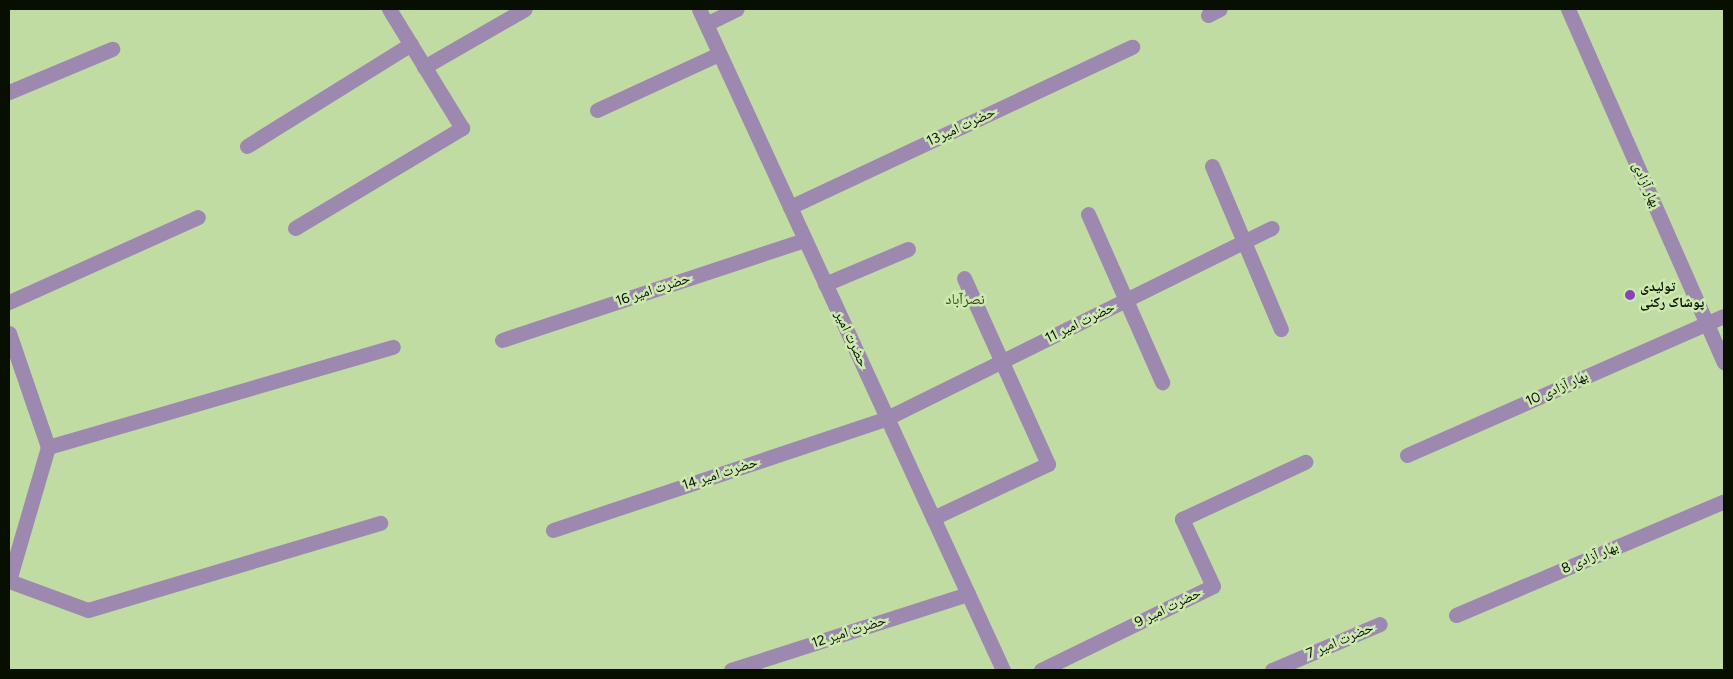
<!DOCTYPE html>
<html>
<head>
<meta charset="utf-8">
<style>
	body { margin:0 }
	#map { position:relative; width:1733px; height:679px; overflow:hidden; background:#c0dca3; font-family:Figtree,"Noto Naskh Arabic",sans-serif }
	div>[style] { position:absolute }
	.minor>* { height:15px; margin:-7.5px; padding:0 7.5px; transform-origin:7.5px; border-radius:7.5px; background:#9d88b0 }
	.dots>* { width:14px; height:14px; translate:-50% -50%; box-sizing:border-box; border:2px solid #cde9b0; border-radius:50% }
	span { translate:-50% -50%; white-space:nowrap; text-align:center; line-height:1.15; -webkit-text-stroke:5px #cde9b0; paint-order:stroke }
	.street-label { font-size:14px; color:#070f00 }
	.poi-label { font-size:14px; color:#070f00; font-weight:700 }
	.left { translate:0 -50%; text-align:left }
	.neighbourhood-label { font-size:15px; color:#334915 }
	.frame { position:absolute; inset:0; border:10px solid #070f00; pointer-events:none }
</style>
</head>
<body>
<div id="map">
	<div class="minor">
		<div style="left:699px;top:9px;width:728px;rotate:65.3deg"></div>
		<div style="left:1568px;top:9px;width:386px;rotate:66.2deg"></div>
		<div style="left:1208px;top:15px;width:13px;rotate:-27deg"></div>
		<div style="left:706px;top:24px;width:34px;rotate:-26deg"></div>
		<div style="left:424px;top:67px;width:116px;rotate:-29.9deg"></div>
		<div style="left:9px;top:92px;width:112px;rotate:-22.7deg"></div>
		<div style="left:597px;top:110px;width:134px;rotate:-24.7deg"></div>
		<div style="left:247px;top:146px;width:193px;rotate:-31.9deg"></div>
		<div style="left:1212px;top:166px;width:177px;rotate:67.1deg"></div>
		<div style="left:790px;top:207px;width:378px;rotate:-25.1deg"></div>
		<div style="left:1088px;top:214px;width:184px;rotate:66.2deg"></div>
		<div style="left:295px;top:228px;width:195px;rotate:-30.9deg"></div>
		<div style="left:462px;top:128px;width:140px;rotate:-121.5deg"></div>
		<div style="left:825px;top:284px;width:90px;rotate:-22.9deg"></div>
		<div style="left:9px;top:302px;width:207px;rotate:-24.2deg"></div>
		<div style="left:9px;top:333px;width:120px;rotate:71.1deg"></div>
		<div style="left:48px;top:447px;width:139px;rotate:106.3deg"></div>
		<div style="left:502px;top:340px;width:319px;rotate:-18.3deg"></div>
		<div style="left:48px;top:447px;width:359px;rotate:-16.2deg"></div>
		<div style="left:1407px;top:455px;width:346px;rotate:-23.7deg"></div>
		<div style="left:933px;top:518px;width:127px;rotate:-25.2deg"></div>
		<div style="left:1048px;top:464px;width:204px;rotate:-114.3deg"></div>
		<div style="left:553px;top:530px;width:352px;rotate:-18.5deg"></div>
		<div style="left:887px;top:418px;width:429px;rotate:-26.3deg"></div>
		<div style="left:9px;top:581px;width:84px;rotate:20.2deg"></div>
		<div style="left:88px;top:610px;width:305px;rotate:-16.6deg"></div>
		<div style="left:1456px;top:615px;width:291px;rotate:-23deg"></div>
		<div style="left:731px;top:670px;width:249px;rotate:-17.8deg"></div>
		<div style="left:1041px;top:670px;width:191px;rotate:-26deg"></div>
		<div style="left:1213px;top:586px;width:74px;rotate:-114.8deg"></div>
		<div style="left:1182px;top:519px;width:136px;rotate:-24.9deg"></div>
		<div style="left:1272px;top:670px;width:117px;rotate:-23.1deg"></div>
	</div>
	<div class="dots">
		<div style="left:1630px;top:295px;background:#8843b6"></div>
	</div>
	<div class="street-label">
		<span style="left:961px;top:127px;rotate:-25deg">حضرت امیر13</span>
		<span style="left:1646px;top:185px;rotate:66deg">بهار آزادی</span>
		<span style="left:653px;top:290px;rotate:-18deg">حضرت امیر 16</span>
		<span style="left:1080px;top:323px;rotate:-26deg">حضرت امیر 11</span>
		<span style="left:851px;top:339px;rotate:65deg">حضرت امیر</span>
		<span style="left:1557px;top:389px;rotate:-24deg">بهار آزادی 10</span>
		<span style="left:720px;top:474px;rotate:-18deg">حضرت امیر 14</span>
		<span style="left:1590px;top:558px;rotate:-23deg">بهار آزادی 8</span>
		<span style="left:1168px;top:608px;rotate:-26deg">حضرت امیر 9</span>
		<span style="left:849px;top:632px;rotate:-18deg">حضرت امیر 12</span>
		<span style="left:1340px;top:641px;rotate:-23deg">حضرت امیر 7</span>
	</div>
	<div class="poi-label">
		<span class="left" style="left:1640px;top:295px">تولیدی<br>پوشاک رکنی</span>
	</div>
	<div class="neighbourhood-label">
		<span style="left:965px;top:300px">نصرآباد</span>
	</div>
	<div class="frame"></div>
</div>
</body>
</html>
